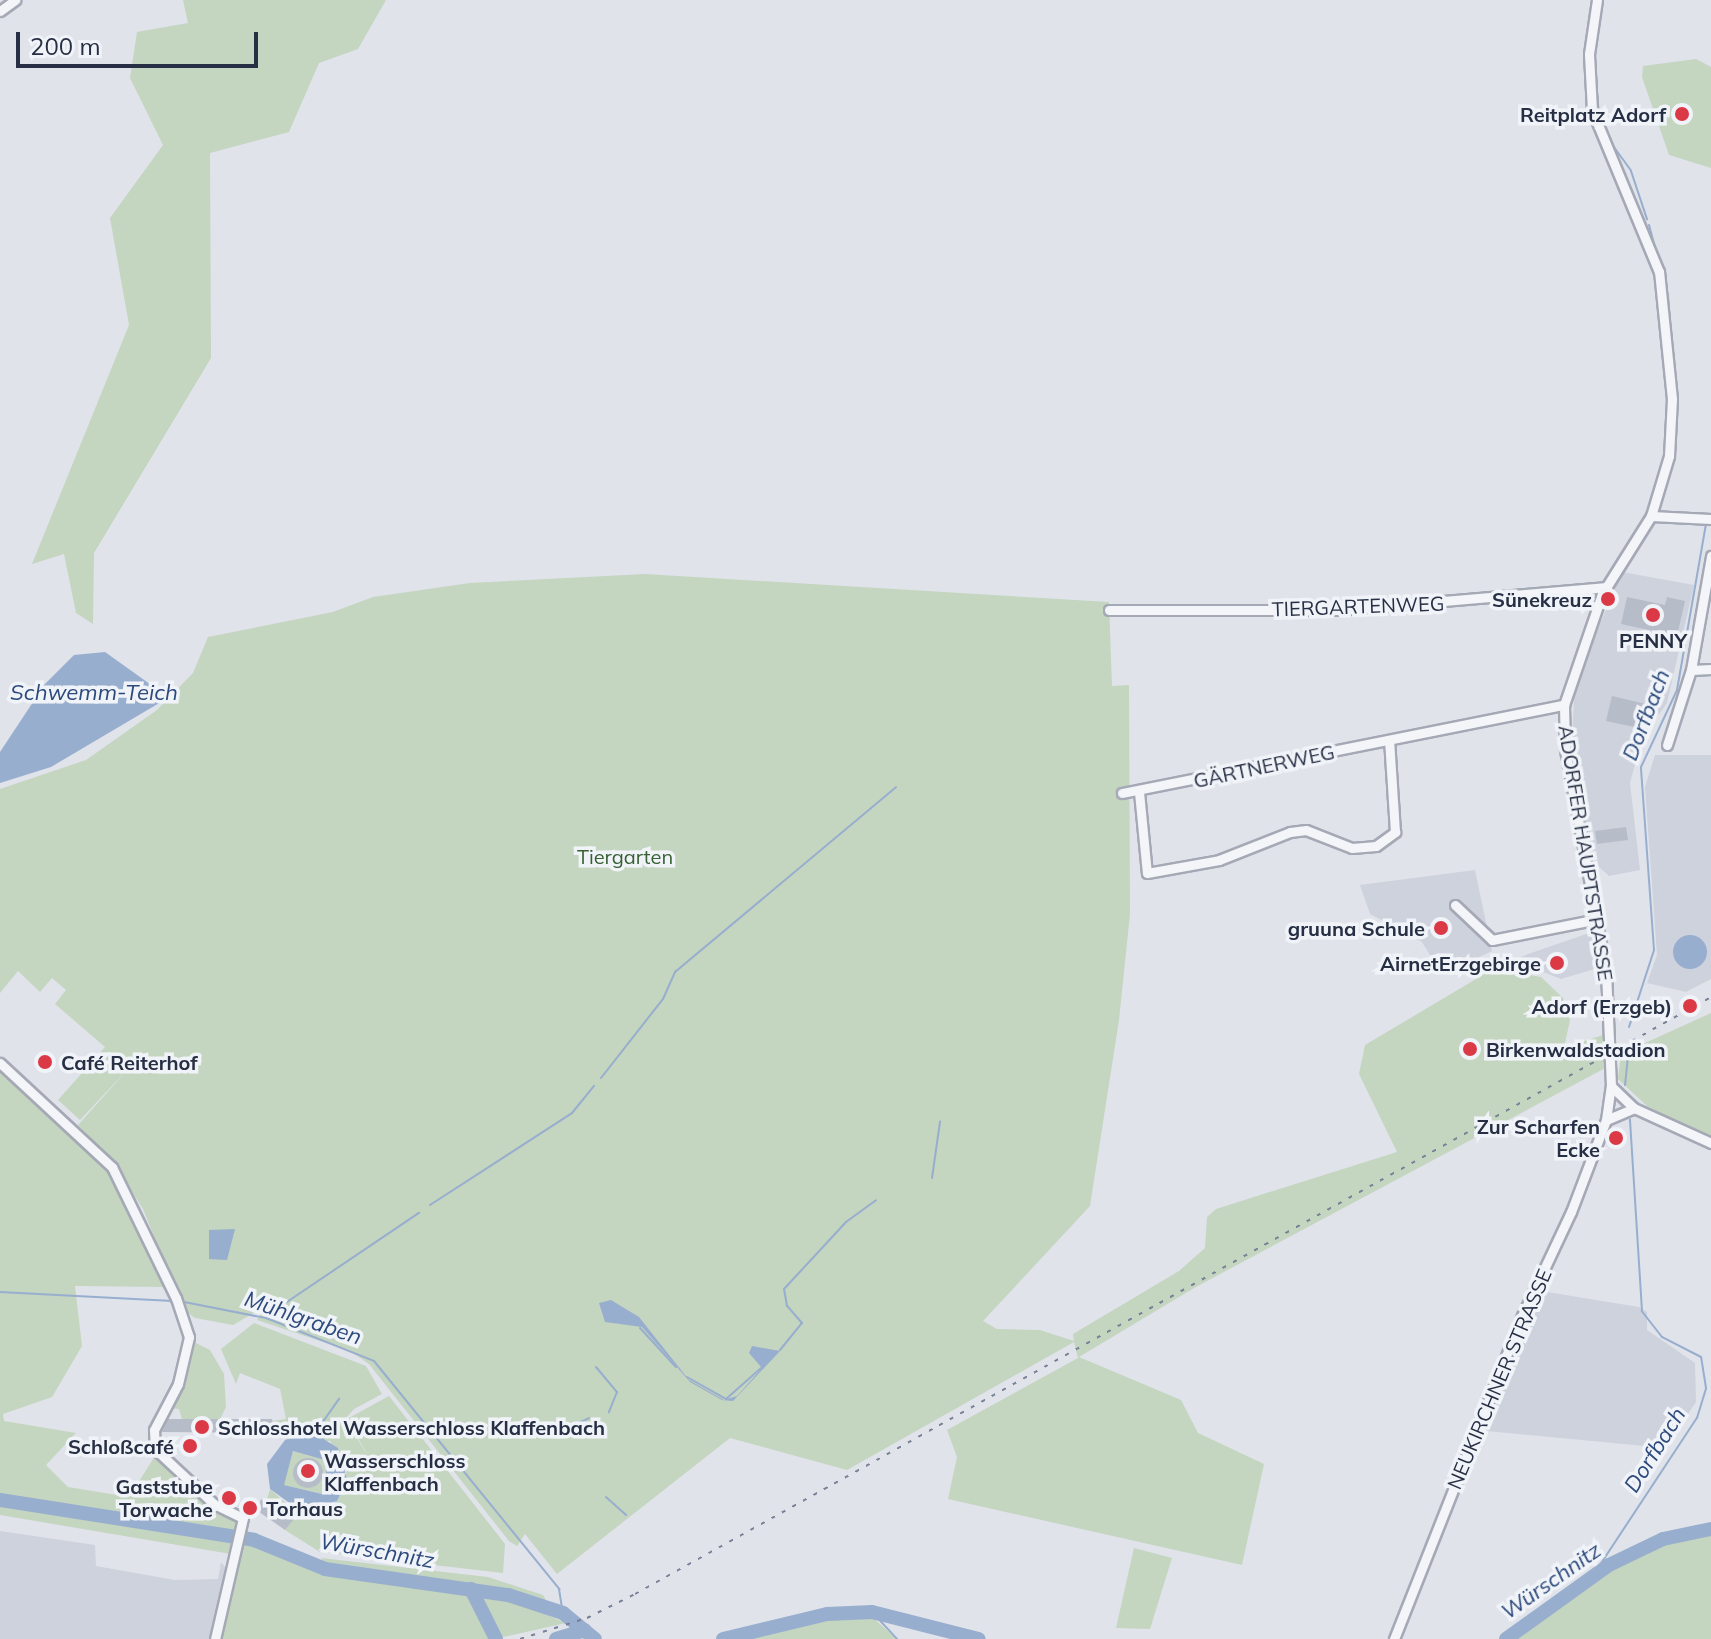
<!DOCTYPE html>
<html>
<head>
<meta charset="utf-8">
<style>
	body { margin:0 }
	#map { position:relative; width:1711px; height:1639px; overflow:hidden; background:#e0e3ea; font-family:Mulish,sans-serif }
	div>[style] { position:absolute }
	.built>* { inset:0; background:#ced2dd }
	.green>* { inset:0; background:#c4d5c0 }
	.water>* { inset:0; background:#98aece }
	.round { border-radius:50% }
	.stream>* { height:2px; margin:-1px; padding:0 1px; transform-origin:1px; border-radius:1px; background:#98aece }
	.river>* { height:14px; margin:-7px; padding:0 7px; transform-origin:7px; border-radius:7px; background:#98aece }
	.building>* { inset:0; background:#b7bcc9 }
	.roads { filter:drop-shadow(2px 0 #a5a9b5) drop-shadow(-2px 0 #a5a9b5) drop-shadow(0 2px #a5a9b5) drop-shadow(0 -2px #a5a9b5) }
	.minor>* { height:9px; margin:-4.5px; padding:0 4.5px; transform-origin:4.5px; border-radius:4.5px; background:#f3f5f8 }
	.rail>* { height:2px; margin-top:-1px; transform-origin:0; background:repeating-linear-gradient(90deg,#788196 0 4px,transparent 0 12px) }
	.dots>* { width:22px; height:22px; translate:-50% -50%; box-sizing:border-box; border:4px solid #f0f3f8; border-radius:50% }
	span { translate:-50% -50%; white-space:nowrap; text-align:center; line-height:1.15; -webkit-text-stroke:7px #f0f3f8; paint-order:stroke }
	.poi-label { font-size:20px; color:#272f44; font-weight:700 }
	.right { translate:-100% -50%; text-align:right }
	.left { translate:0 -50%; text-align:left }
	.street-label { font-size:20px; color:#272f44 }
	.park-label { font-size:20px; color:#386133 }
	.water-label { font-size:22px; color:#2d4a7c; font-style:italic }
	.scale { position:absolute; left:16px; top:32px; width:242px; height:36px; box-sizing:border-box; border:4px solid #272f44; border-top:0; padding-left:10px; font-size:24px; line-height:28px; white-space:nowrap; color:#272f44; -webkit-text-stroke:6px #f0f3f8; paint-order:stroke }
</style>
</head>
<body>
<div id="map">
	<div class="built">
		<div style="clip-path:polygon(1622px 572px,1694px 585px,1667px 703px,1642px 738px,1630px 783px,1640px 870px,1609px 876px,1590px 859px,1572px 756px,1573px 719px,1575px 683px)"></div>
		<div style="clip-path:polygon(1655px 755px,1711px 755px,1711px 979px,1686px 992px,1647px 983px,1657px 955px,1645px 787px)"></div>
		<div style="clip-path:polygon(1475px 870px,1492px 951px,1442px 975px,1422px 942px,1370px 914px,1360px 885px)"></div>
		<div style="clip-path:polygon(1592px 932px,1598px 968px,1561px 979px,1523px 964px,1520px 957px)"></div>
		<div style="clip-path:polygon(1541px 1291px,1639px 1307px,1647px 1312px,1647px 1330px,1695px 1363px,1696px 1402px,1665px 1448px,1486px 1431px)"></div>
		<div style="clip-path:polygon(0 1531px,95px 1545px,96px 1566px,175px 1580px,218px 1579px,221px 1562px,228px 1571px,211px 1639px,0 1639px)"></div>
	</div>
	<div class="green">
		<div style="clip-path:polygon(183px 0,386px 0,358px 49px,319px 63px,289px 132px,210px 153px,211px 358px,94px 553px,93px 624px,76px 613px,64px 554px,32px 564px,129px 325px,110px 218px,163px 145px,130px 78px,137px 32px,188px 23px)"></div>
		<div style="clip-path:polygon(1696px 59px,1711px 67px,1711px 168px,1669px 155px,1642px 77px,1643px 66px)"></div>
		<div style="clip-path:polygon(645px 574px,1109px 602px,1112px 686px,1129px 685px,1130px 914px,1119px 1020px,1090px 1206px,983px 1321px,997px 1329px,1040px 1330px,1074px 1341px,1073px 1334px,1179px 1271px,1205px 1248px,1207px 1217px,1216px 1209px,1397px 1152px,1359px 1074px,1365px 1045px,1503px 963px,1508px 971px,1541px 977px,1563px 998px,1570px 1020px,1564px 1048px,1603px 1035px,1609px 1066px,1194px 1288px,1079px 1357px,1181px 1400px,1198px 1433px,1264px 1464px,1242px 1565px,948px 1499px,957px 1457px,947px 1430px,1078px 1358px,1074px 1342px,847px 1470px,730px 1438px,557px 1574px,525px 1534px,517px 1546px,509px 1541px,369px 1364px,350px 1351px,257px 1320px,267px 1305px,233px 1325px,195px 1318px,184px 1310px,143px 1209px,114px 1164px,78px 1125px,129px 1068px,80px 1120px,58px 1100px,105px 1047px,55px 1004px,66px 990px,52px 978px,40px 992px,18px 971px,0 993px,0 789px,86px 760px,157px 710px,193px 673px,208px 637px,333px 612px,373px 597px,470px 583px)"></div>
		<div style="clip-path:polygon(1711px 1013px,1711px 1139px,1647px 1106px,1618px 1079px,1621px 1054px)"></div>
		<div style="clip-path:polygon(0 1061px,111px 1167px,164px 1287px,75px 1286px,82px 1346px,52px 1397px,3px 1414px,4px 1421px,76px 1433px,46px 1465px,68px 1487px,129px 1497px,155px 1456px,236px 1520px,231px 1554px,0 1515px)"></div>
		<div style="clip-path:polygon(254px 1323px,366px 1366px,382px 1394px,354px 1409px,345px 1419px,371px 1461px,347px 1419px,389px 1396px,505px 1544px,503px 1573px,339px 1554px,332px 1536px,320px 1552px,285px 1530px,293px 1519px,267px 1500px,270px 1489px,291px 1508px,321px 1510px,337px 1501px,347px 1470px,330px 1441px,285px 1440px,293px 1427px,273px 1428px,272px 1421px,286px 1419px,280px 1389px,240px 1373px,236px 1384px,221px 1349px)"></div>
		<div style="clip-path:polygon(194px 1342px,210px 1350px,224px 1374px,226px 1407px,219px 1421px,182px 1419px,179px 1409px,169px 1408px)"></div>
		<div style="clip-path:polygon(293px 1451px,328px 1461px,322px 1494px,283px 1485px)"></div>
		<div style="clip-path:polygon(1711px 1531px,1711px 1639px,1509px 1639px,1610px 1566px,1663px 1541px)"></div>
		<div style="clip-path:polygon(242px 1543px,350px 1577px,507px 1598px,566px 1623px,494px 1639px,219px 1639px)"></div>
		<div style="clip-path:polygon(1134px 1548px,1172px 1558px,1150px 1629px,1116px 1628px)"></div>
		<div style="clip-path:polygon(321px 1558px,488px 1577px,543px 1595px,548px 1604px,471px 1585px,326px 1566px)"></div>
		<div style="clip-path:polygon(872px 1617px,897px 1639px,745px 1639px,819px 1620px)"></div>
	</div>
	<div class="water">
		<div style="clip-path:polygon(105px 652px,161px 692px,161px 702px,51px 767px,0 783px,0 752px,45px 684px,74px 655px)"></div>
		<div class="round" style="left:1673px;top:935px;width:34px;height:34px"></div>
		<div style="clip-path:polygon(235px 1229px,227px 1260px,209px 1259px,209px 1230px)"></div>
		<div style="clip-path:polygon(611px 1300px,639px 1317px,689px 1380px,724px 1400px,737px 1396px,762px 1368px,749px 1353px,752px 1346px,780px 1351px,733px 1401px,722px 1400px,690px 1382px,642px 1327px,605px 1322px,599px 1303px)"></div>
		<div style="clip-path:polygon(evenodd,314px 1433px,338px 1448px,347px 1479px,337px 1501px,302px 1512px,270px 1489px,267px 1464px,285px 1440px,314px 1433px,293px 1451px,328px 1461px,322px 1494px,284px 1485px,293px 1451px)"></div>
	</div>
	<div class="stream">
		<div style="left:1595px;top:69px;width:46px;rotate:85deg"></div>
		<div style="left:1611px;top:143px;width:34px;rotate:54deg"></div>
		<div style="left:1631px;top:171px;width:51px;rotate:71.6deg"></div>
		<div style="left:1649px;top:225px;width:73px;rotate:75deg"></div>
		<div style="left:1668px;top:296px;width:92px;rotate:85.6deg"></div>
		<div style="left:1676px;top:398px;width:8px;rotate:83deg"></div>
		<div style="left:1629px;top:1027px;width:81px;rotate:-72deg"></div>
		<div style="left:1654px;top:950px;width:183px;rotate:-94.1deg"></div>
		<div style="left:1641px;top:767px;width:85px;rotate:-64.9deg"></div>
		<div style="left:1677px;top:690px;width:169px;rotate:-80.1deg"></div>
		<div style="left:601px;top:1078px;width:100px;rotate:-51.9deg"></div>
		<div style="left:663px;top:999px;width:30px;rotate:-66deg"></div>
		<div style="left:675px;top:972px;width:288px;rotate:-39.9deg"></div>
		<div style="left:1625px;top:1085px;width:36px;rotate:-84deg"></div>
		<div style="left:932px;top:1178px;width:57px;rotate:-81.9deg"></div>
		<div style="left:430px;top:1205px;width:169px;rotate:-32.9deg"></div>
		<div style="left:572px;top:1113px;width:35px;rotate:-51deg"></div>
		<div style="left:0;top:1292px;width:173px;rotate:3deg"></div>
		<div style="left:179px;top:1301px;width:89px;rotate:11.1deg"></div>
		<div style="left:266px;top:1318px;width:116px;rotate:21.7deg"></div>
		<div style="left:374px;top:1361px;width:294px;rotate:50.9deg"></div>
		<div style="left:559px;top:1589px;width:24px;rotate:81deg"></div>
		<div style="left:275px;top:1310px;width:174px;rotate:-34deg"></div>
		<div style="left:640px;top:1328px;width:53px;rotate:47.3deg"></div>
		<div style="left:780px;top:1350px;width:35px;rotate:-51deg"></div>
		<div style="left:802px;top:1323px;width:23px;rotate:-131deg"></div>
		<div style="left:787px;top:1306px;width:17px;rotate:-100deg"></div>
		<div style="left:784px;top:1289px;width:91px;rotate:-47.2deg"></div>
		<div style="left:846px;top:1222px;width:37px;rotate:-36deg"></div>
		<div style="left:596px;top:1367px;width:33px;rotate:50deg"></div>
		<div style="left:617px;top:1392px;width:22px;rotate:112deg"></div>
		<div style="left:687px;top:1377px;width:45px;rotate:29.4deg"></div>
		<div style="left:726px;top:1399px;width:48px;rotate:-41.6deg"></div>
		<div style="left:559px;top:1432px;width:33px;rotate:-25deg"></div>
		<div style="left:315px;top:1433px;width:42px;rotate:-54.8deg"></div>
		<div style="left:606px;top:1497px;width:27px;rotate:42deg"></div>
		<div style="left:1592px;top:1577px;width:191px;rotate:-56.6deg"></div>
		<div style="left:1697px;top:1418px;width:31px;rotate:-73deg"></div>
		<div style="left:1706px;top:1388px;width:31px;rotate:-99deg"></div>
		<div style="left:1701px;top:1357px;width:44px;rotate:-152.9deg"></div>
		<div style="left:1662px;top:1337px;width:33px;rotate:-128deg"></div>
		<div style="left:1642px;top:1311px;width:192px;rotate:-93.6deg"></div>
		<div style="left:872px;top:1612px;width:37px;rotate:47deg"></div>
	</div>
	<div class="river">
		<div style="left:0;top:1500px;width:257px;rotate:8.9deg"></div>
		<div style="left:254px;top:1540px;width:77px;rotate:22.2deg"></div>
		<div style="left:325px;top:1569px;width:185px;rotate:8.1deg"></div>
		<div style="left:508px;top:1595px;width:58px;rotate:18.1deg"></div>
		<div style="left:563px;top:1613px;width:41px;rotate:39.1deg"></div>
		<div style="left:471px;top:1589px;width:56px;rotate:63.4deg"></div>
		<div style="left:556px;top:1639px;width:30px;rotate:-17deg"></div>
		<div style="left:723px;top:1639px;width:107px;rotate:-13.5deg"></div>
		<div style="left:827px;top:1614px;width:45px;rotate:-2.5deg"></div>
		<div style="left:872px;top:1612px;width:110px;rotate:14.2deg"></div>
		<div style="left:1506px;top:1639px;width:127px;rotate:-35.7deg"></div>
		<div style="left:1609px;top:1565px;width:60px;rotate:-25.7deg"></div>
		<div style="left:1663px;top:1539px;width:49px;rotate:-11.8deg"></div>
	</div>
	<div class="building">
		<div style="clip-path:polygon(1627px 597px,1665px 605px,1667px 597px,1685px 601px,1677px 636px,1621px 624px)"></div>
		<div style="clip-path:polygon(1612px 696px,1650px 705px,1644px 729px,1606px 721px)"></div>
		<div style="clip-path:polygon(1626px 827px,1628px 840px,1597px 844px,1595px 831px)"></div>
		<div style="clip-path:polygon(168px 1419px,272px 1419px,274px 1433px,162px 1432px)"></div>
		<div class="round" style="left:293px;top:1458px;width:30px;height:30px"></div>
		<div style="clip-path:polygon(261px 1499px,294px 1519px,285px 1530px,255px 1509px,254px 1516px,240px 1508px,242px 1502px,259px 1505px)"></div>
	</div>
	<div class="roads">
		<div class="minor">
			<div style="left:0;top:11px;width:19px;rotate:-36deg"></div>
			<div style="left:1651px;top:516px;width:60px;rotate:2.9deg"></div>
			<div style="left:1109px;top:610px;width:229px"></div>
			<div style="left:1338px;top:610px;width:270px;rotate:-4.9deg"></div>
			<div style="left:1691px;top:670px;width:20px;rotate:-3deg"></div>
			<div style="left:1667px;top:745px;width:79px;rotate:-72.3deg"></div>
			<div style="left:1691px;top:670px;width:116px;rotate:-80deg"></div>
			<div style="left:1139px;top:792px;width:81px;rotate:84.4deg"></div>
			<div style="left:1147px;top:873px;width:73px;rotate:-10.2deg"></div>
			<div style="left:1219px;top:860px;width:76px;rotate:-21.5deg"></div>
			<div style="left:1290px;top:832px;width:16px;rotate:-7deg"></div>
			<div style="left:1306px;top:830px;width:49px;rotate:21.4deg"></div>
			<div style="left:1352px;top:848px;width:24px;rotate:-5deg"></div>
			<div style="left:1376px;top:846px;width:24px;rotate:-36deg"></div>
			<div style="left:1395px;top:832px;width:92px;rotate:-93.7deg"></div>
			<div style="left:1122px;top:793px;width:451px;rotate:-11.3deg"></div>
			<div style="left:1455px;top:905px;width:51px;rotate:43.4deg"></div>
			<div style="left:1492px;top:940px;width:108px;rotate:-11.2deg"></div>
			<div style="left:0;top:1063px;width:153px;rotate:42.9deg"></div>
			<div style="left:112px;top:1167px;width:146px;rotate:64deg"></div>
			<div style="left:176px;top:1298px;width:41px;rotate:71.6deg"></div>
			<div style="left:189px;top:1337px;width:48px;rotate:103.2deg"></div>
			<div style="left:178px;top:1384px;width:52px;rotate:117.6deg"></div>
			<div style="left:154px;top:1430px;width:19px;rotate:87deg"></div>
			<div style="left:155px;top:1449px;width:81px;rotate:43deg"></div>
			<div style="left:214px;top:1504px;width:32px;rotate:26deg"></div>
			<div style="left:243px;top:1518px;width:124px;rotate:103deg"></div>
			<div style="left:1611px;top:1086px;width:32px;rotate:44deg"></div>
			<div style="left:1634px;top:1108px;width:85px;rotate:24.4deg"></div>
			<div style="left:1606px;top:1120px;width:30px;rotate:-23deg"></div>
			<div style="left:1394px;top:1639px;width:347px;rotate:-68.4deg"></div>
			<div style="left:1522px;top:1316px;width:115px;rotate:-64.8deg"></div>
			<div style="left:1571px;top:1212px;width:98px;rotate:-69.2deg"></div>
			<div style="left:1606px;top:1120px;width:34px;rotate:-82deg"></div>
			<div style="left:1611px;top:1086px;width:115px;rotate:-92.5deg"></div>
			<div style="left:1606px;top:971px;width:226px;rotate:-100.5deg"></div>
			<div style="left:1565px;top:749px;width:44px;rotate:-91.3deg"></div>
			<div style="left:1564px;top:705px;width:117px;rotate:-71.1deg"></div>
			<div style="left:1602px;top:594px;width:92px;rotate:-57.9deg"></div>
			<div style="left:1651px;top:516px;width:63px;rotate:-73.3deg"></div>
			<div style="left:1669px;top:456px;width:57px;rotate:-87deg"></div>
			<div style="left:1672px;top:399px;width:128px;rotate:-95.8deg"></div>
			<div style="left:1659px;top:272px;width:175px;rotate:-112.5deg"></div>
			<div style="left:1592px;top:110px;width:56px;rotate:-93.1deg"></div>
			<div style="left:1589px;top:54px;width:55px;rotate:-81.6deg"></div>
		</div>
	</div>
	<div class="rail">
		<div style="left:520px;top:1639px;width:70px;rotate:-17.4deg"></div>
		<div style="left:587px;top:1618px;width:54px;rotate:-26.6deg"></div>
		<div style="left:635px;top:1594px;width:1231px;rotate:-29.02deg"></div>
	</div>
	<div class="dots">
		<div style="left:1682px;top:114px;background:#db3945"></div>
		<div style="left:1608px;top:599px;background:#db3945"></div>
		<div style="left:1653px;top:615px;background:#db3945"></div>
		<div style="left:1441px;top:928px;background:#db3945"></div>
		<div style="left:1557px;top:963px;background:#db3945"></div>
		<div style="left:1690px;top:1006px;background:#db3945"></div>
		<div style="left:1470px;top:1049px;background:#db3945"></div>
		<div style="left:45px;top:1062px;background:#db3945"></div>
		<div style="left:1616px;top:1138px;background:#db3945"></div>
		<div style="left:202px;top:1427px;background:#db3945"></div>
		<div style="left:190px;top:1446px;background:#db3945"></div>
		<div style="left:308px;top:1471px;background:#db3945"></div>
		<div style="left:229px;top:1498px;background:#db3945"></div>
		<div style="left:250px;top:1508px;background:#db3945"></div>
	</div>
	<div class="poi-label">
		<span class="right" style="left:1666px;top:114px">Reitplatz Adorf</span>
		<span class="right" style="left:1592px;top:599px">Sünekreuz</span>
		<span style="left:1653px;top:640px">PENNY</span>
		<span class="right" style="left:1425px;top:928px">gruuna Schule</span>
		<span class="right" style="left:1541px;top:963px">AirnetErzgebirge</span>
		<span class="right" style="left:1672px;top:1006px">Adorf (Erzgeb)</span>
		<span class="left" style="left:1486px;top:1049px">Birkenwaldstadion</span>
		<span class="left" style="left:61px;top:1062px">Café Reiterhof</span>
		<span class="right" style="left:1600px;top:1138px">Zur Scharfen<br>Ecke</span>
		<span class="left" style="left:218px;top:1427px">Schlosshotel Wasserschloss Klaffenbach</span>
		<span class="right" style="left:174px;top:1446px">Schloßcafé</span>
		<span class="left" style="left:324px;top:1472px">Wasserschloss<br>Klaffenbach</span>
		<span class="right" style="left:213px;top:1498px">Gaststube<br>Torwache</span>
		<span class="left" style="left:266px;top:1508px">Torhaus</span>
	</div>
	<div class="street-label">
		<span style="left:1358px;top:606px;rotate:-2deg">TIERGARTENWEG</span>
		<span style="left:1264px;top:766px;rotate:-12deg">GÄRTNERWEG</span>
		<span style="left:1586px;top:853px;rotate:81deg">ADORFER HAUPTSTRASSE</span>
		<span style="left:1499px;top:1379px;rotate:-67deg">NEUKIRCHNER STRASSE</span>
	</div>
	<div class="park-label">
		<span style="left:625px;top:856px">Tiergarten</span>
	</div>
	<div class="water-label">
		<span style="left:94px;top:693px">Schwemm-Teich</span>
		<span style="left:1646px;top:715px;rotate:-69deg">Dorfbach</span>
		<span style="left:303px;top:1318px;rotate:19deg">Mühlgraben</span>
		<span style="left:1655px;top:1450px;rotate:-58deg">Dorfbach</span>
		<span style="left:377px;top:1551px;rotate:10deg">Würschnitz</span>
		<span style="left:1551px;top:1581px;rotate:-35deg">Würschnitz</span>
	</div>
	<div class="scale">200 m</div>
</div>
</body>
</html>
